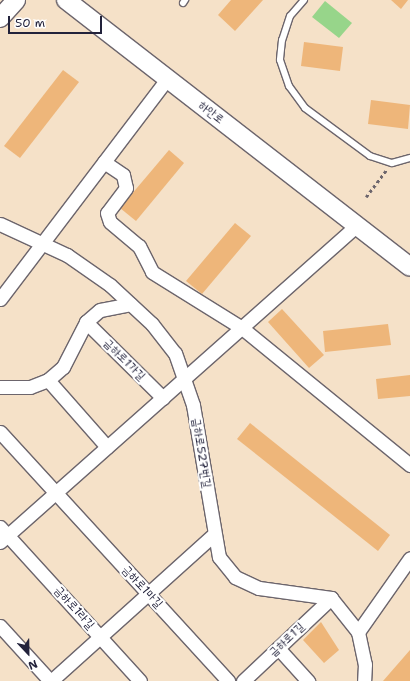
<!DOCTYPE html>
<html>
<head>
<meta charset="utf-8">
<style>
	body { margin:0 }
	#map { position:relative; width:410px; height:681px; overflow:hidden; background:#f5e1c8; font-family:"Shantell Sans","Poor Story",sans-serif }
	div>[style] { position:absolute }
	.green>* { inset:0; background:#97d58a }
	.building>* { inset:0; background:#eeb67a }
	.path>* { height:2.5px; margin-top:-1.25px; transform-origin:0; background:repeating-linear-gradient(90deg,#6c656c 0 3px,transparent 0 6px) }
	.roads { filter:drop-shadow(1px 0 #6c656c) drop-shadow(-1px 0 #6c656c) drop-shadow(0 1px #6c656c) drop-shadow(0 -1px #6c656c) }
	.lane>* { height:6px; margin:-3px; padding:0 3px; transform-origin:3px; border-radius:3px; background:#fff }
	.street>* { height:13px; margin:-6.5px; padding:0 6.5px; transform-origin:6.5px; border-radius:6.5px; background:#fff }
	.secondary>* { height:18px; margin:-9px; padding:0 9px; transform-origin:9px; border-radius:9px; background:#fff }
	span { translate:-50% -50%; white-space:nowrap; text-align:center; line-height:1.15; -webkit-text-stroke:4px #fff; paint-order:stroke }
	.street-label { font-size:12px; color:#22223b }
	.north { position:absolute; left:8px; top:633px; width:40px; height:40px; -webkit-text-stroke:3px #fff; paint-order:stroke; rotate:158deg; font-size:11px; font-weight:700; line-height:16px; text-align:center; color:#22223b }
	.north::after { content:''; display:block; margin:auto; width:14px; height:18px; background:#22223b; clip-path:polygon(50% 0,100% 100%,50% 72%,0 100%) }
	.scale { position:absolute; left:8px; top:16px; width:94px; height:18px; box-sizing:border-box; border:2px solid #22223b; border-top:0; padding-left:5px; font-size:12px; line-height:14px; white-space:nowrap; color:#22223b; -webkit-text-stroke:3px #fff; paint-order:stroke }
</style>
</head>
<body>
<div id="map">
	<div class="green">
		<div style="clip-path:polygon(325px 1px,352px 23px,339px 38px,312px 17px)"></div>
	</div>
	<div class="building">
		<div style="clip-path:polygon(231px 0,263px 0,235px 31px,218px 15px)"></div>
		<div style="clip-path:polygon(391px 0,408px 0,401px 9px)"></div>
		<div style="clip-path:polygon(304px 42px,343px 47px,340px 71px,301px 66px)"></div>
		<div style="clip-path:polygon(63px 70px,79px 82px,20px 158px,4px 146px)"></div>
		<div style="clip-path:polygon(371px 100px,410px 105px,408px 129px,368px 124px)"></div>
		<div style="clip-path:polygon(169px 150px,184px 163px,136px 221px,120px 208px)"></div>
		<div style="clip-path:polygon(235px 223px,251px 236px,202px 294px,186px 281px)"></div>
		<div style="clip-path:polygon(282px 309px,324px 355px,309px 368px,268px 322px)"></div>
		<div style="clip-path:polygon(388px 324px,391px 345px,325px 352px,323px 331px)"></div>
		<div style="clip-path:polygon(410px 375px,410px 396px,378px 399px,376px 379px)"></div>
		<div style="clip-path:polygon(250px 423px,390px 535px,378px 551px,237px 439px)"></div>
		<div style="clip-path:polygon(321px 622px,339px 650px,324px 663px,303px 640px)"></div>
		<div style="clip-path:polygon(410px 650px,410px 681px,383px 681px)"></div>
	</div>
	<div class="path">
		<div style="left:366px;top:197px;width:35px;rotate:-53deg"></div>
	</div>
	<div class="roads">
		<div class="lane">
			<div style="left:304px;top:0;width:21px;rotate:131deg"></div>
			<div style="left:290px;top:16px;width:25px;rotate:108deg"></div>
			<div style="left:282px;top:40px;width:20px;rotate:96deg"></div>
			<div style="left:280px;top:60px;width:28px;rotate:71deg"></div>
			<div style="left:289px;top:86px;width:27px;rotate:54deg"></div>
			<div style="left:305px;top:108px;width:81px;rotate:36.4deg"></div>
			<div style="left:370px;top:156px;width:23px;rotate:18deg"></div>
			<div style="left:392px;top:163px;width:19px;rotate:-16deg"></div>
			<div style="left:183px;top:3px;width:4px;rotate:-56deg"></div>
		</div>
		<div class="street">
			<div style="left:104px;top:162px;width:23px;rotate:34deg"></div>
			<div style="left:123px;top:175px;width:13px;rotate:77deg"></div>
			<div style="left:126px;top:188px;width:31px;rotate:127deg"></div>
			<div style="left:107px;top:213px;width:9px;rotate:72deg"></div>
			<div style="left:110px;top:222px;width:38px;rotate:40deg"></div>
			<div style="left:139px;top:246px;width:29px;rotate:63deg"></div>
			<div style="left:152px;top:272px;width:106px;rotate:31.9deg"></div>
			<div style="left:242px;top:328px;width:217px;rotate:39.2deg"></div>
			<div style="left:0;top:224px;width:74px;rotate:24.8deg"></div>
			<div style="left:67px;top:255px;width:52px;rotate:34.9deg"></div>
			<div style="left:110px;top:285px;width:57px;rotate:42.9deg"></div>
			<div style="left:152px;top:324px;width:37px;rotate:52deg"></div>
			<div style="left:175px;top:353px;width:55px;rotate:70.9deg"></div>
			<div style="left:193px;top:405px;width:154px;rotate:80.3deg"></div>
			<div style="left:219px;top:557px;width:26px;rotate:51deg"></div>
			<div style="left:235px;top:577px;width:26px;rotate:25deg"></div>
			<div style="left:259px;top:588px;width:73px;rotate:7.9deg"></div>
			<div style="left:331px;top:598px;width:43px;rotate:51.5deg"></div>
			<div style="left:358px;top:632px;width:33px;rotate:78deg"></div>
			<div style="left:365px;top:664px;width:17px;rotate:93deg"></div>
			<div style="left:0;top:299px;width:276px;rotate:-52.8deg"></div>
			<div style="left:86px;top:322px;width:108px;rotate:44.6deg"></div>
			<div style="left:48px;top:380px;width:89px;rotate:48.6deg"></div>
			<div style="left:0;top:387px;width:30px"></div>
			<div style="left:30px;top:387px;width:19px;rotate:-21deg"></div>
			<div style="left:48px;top:380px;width:20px;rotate:-41deg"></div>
			<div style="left:63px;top:367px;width:51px;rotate:-62.9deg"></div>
			<div style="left:86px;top:322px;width:18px;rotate:-41deg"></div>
			<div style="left:100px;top:310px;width:31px;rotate:-11deg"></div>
			<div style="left:0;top:432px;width:338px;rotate:47.5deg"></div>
			<div style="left:0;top:527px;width:208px;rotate:47.7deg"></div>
			<div style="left:0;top:542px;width:477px;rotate:-41.6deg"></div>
			<div style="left:0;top:626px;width:74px;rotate:47.7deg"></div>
			<div style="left:358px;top:632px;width:90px;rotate:-54.9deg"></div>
			<div style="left:278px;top:648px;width:45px;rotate:47.7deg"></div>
			<div style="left:51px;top:681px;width:218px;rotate:-42deg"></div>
			<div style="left:243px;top:681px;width:121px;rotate:-43.3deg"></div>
		</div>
		<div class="secondary">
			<div style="left:66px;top:0;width:435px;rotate:37.8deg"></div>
			<div style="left:0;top:18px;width:24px;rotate:-48deg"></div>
		</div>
	</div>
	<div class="street-label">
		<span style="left:211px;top:113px;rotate:38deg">하안로</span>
		<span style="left:124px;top:360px;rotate:45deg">금하로1가길</span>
		<span style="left:201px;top:453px;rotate:81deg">금하로527번길</span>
		<span style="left:142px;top:587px;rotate:47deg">금하로1마길</span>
		<span style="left:74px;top:608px;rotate:48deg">금하로1라길</span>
		<span style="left:287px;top:640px;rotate:-43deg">금하로1길</span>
	</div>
	<div class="north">N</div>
	<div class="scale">50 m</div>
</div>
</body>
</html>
